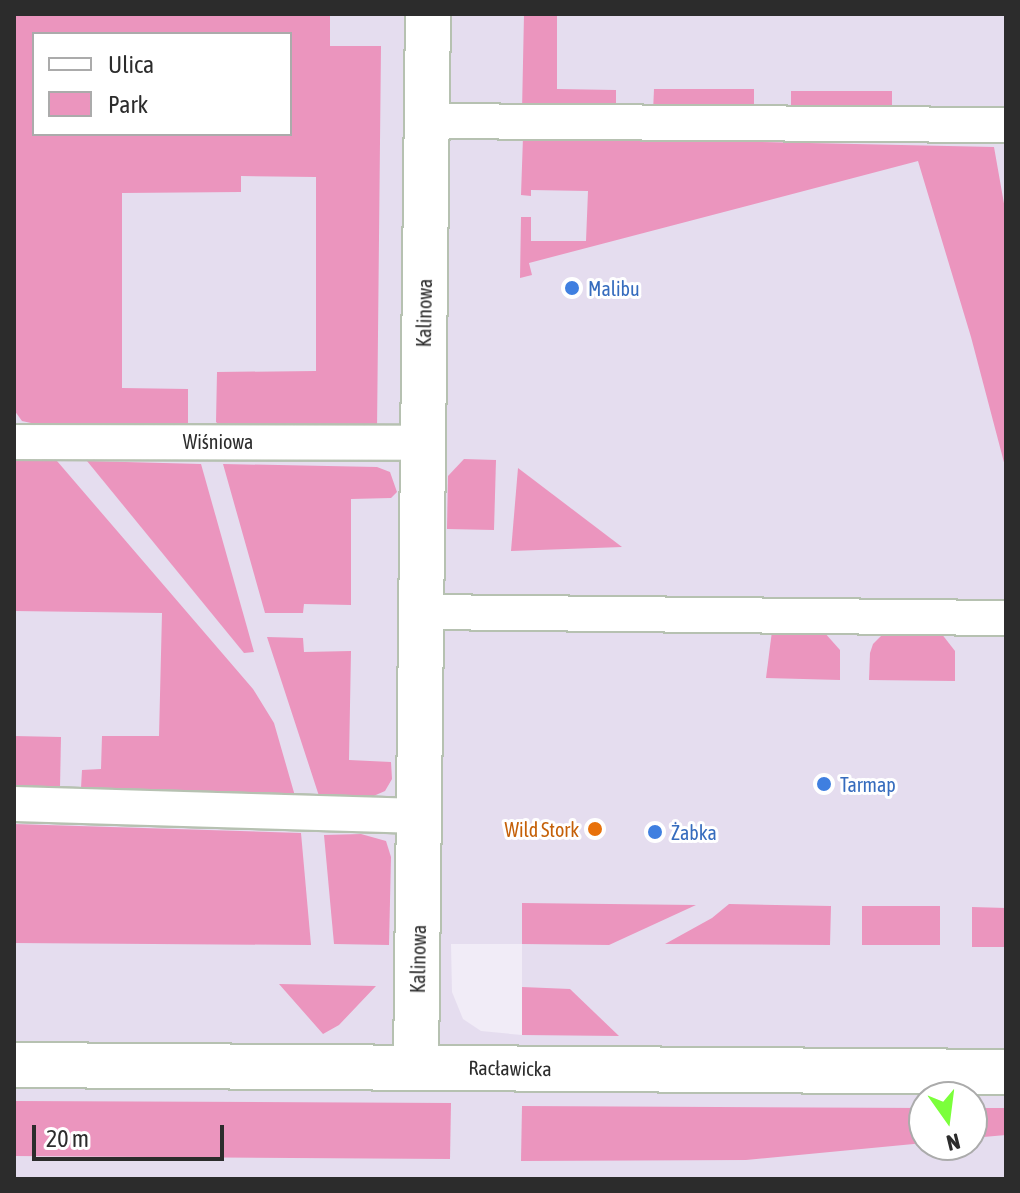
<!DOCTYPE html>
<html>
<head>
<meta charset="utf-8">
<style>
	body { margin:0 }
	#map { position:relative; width:1020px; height:1193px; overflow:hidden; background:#e5ddef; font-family:"Asap Condensed",sans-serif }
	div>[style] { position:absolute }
	.green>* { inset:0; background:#eb95be }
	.plaza>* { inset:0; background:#f1ecf7 }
	.roads { filter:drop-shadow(2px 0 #b6c1b1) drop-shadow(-2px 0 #b6c1b1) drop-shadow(0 2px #b6c1b1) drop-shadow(0 -2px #b6c1b1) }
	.service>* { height:34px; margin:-17px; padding:0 17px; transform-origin:17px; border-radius:17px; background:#fff }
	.minor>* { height:44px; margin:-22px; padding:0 22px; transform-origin:22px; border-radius:22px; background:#fff }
	.tertiary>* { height:44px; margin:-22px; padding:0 22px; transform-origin:22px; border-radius:22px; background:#fff }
	.dots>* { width:22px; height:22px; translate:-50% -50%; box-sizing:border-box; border:4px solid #fff; border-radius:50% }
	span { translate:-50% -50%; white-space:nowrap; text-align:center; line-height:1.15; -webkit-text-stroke:6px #fff; paint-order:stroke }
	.shop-label { font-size:20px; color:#366cbe }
	.left { translate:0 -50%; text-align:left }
	.street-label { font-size:20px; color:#2c2c2c }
	.food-label { font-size:20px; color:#c56008 }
	.right { translate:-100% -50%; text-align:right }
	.frame { position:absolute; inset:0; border:16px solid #2c2c2c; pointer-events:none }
	.legend { position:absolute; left:32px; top:32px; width:260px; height:104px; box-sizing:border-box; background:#fff; border:2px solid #ababab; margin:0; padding:10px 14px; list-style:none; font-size:24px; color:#2c2c2c }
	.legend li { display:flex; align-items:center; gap:16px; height:40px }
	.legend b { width:40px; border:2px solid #ababab }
	.north { position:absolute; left:908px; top:1081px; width:80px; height:80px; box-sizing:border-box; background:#fff; border:2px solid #ababab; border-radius:50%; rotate:166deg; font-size:22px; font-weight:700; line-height:32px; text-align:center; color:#2c2c2c }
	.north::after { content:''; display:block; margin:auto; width:28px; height:36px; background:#7bff3b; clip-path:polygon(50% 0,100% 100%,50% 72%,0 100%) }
	.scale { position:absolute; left:32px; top:1125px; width:192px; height:36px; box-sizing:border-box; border:4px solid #2c2c2c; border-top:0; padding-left:10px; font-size:24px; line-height:28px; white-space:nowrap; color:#2c2c2c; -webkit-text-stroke:6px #fff; paint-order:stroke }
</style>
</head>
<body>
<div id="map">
	<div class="green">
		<div style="clip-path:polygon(evenodd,14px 14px,330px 14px,330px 46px,381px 46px,377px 431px,225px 430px,216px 422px,217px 372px,316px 371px,316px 177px,241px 176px,241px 192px,122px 193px,122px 388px,188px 389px,188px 428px,40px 425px,22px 421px,14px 410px,14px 14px,34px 34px,290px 34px,290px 134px,34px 134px,34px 34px)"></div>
		<div style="clip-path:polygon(524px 14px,557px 14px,557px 89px,616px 90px,616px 111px,522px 111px)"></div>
		<div style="clip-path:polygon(654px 89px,754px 89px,754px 113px,653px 112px)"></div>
		<div style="clip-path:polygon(791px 91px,892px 91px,892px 113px,791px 113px)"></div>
		<div style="clip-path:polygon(523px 137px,994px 147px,1006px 215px,1006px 470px,971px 337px,918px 161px,529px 263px,532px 275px,520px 278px,521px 217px,531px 217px,531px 241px,586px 241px,588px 191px,531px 190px,531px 196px,521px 195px)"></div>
		<div style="clip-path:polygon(464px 459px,496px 460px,494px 530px,447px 529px,448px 476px)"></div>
		<div style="clip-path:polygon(14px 461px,57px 461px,253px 689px,274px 723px,295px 796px,81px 788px,82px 770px,101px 769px,102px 736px,159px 736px,162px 613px,14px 611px)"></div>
		<div style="clip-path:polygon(87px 461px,201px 464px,254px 652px,244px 653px)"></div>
		<div style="clip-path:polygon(223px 464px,377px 467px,390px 472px,397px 492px,391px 498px,351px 499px,351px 605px,304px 604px,303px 613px,265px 613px)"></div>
		<div style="clip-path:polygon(518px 468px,622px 547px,511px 551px)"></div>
		<div style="clip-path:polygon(772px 631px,824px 632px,840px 650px,840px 680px,766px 678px)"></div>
		<div style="clip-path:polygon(884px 633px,941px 633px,955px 651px,955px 681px,869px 680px,870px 653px,873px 644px)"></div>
		<div style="clip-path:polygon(267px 637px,303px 638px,304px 652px,351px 651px,349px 760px,391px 762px,392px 779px,385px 791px,369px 798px,319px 796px)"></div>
		<div style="clip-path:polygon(14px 736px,61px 737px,60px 787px,14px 786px)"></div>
		<div style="clip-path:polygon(14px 824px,301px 833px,311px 945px,14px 943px)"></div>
		<div style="clip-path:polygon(361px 834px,386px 841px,391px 857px,389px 945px,334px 944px,324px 835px)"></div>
		<div style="clip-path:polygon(522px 903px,696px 905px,609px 945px,522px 944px)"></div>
		<div style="clip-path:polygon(729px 904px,831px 906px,830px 945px,665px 944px,712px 918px)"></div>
		<div style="clip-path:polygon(862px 906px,940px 906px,940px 945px,862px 945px)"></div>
		<div style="clip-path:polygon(972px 907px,1006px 908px,1006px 947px,972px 947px)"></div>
		<div style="clip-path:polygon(279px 984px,375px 986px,376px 986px,339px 1025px,323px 1034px)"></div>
		<div style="clip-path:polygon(522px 987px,570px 989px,619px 1036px,522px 1035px)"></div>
		<div style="clip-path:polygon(14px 1101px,451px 1103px,450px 1159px,14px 1156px)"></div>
		<div style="clip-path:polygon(522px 1106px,924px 1108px,924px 1143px,746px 1160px,521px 1161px)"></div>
		<div style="clip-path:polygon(972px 1108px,1006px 1108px,1006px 1135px,972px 1138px)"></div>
	</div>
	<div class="plaza">
		<div style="clip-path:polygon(451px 944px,522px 944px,522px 1035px,481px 1031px,463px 1019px,452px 992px)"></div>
	</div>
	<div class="roads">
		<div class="service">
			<div style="left:426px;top:121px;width:580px;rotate:0.4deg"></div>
			<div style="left:14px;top:442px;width:408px;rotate:0.1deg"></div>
			<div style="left:421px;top:612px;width:585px;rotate:0.59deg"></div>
			<div style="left:14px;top:804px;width:406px;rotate:1.7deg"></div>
		</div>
		<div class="minor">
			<div style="left:416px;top:1066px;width:1052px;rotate:-89.35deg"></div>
		</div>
		<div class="tertiary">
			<div style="left:14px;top:1065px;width:992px;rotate:0.4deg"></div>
		</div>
	</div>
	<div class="dots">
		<div style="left:572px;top:288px;background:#3f7fe0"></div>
		<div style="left:824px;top:784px;background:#3f7fe0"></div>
		<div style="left:595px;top:829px;background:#e8710a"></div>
		<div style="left:655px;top:832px;background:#3f7fe0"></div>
	</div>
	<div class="shop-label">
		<span class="left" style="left:588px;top:288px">Malibu</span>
		<span class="left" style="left:840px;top:784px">Tarmap</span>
		<span class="left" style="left:671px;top:832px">Żabka</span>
	</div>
	<div class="street-label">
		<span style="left:424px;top:313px;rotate:-89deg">Kalinowa</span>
		<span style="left:218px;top:441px">Wiśniowa</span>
		<span style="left:418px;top:959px;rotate:-89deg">Kalinowa</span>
		<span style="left:510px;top:1068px;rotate:1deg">Racławicka</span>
	</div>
	<div class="food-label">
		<span class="right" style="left:579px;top:829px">Wild Stork</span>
	</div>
	<div class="frame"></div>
	<ul class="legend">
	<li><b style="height:10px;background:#fff"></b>Ulica</li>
	<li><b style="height:22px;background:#eb95be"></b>Park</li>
	</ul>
	<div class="north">N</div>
	<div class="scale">20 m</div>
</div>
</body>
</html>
